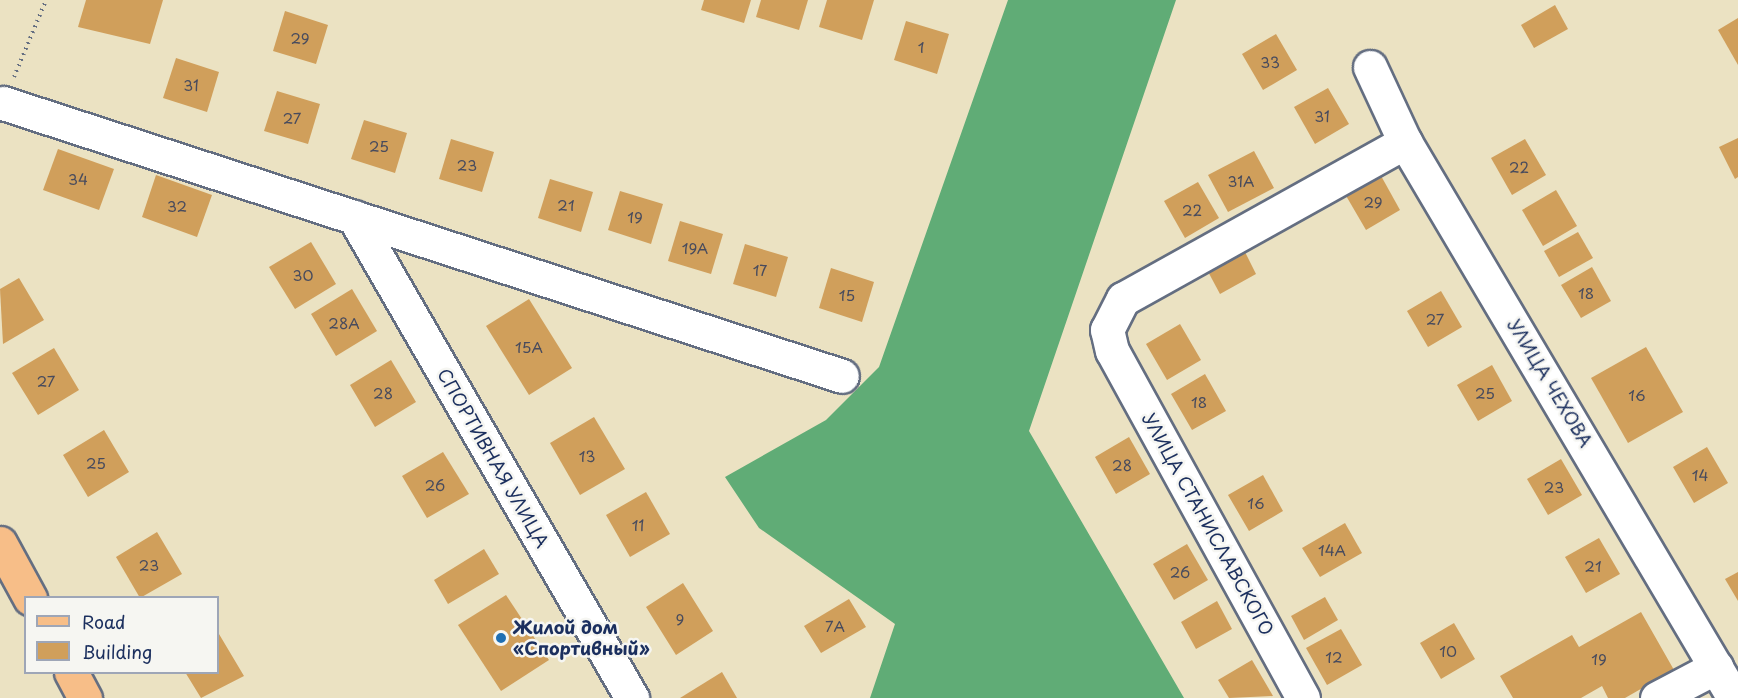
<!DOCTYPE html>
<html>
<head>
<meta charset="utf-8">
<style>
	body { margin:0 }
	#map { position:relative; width:1738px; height:698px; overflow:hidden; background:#ebe2c2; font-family:"Playpen Sans",sans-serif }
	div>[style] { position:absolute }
	.forest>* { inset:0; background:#60ac76 }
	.building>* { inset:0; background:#d09f5b }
	.path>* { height:4px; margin-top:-2px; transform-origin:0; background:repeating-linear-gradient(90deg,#646e81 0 1.5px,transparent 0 6px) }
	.roads { filter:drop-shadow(2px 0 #646e81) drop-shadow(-2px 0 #646e81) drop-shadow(0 2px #646e81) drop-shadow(0 -2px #646e81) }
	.minor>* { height:33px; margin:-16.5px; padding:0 16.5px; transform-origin:16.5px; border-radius:16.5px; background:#fff }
	.major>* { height:33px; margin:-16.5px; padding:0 16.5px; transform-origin:16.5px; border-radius:16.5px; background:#f7be88 }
	.dots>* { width:16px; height:16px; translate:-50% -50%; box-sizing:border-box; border:3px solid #f6f6f2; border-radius:50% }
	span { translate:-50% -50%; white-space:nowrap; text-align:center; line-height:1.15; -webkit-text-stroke:5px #f6f6f2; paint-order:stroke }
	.number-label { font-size:15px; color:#484b5d }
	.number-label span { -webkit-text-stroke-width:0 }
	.street-label { font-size:18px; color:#1b2f5e }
	.poi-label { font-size:18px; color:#1b2f5e; font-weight:700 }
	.left { translate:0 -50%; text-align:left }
	.legend { position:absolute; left:24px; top:596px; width:195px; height:78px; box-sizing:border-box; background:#f6f6f2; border:2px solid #9ea6b7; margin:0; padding:8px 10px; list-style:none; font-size:18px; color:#1b2f5e }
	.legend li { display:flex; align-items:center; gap:12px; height:30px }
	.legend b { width:30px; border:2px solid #9ea6b7 }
</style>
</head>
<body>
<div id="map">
	<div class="forest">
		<div style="clip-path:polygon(1008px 0,1176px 0,1029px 431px,1184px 698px,870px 698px,895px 624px,759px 528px,725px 477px,826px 420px,879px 367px)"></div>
	</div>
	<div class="building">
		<div style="clip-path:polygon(86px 0,163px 0,150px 44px,78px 27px)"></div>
		<div style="clip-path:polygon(704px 0,751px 0,744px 23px,701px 10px)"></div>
		<div style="clip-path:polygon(761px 0,808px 0,799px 30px,756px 17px)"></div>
		<div style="clip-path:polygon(827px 0,874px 0,862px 40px,819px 27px)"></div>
		<div style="clip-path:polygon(1555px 5px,1568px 29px,1534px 48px,1521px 25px)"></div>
		<div style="clip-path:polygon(285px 11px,328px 25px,316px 64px,273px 51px)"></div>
		<div style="clip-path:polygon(1738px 18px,1738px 65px,1718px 30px)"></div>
		<div style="clip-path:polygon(906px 21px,949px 34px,937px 74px,894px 60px)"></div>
		<div style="clip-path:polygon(1276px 34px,1297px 70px,1263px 90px,1242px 54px)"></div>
		<div style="clip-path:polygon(176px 58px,219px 72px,207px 112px,163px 98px)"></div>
		<div style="clip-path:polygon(1328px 88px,1349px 124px,1315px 144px,1294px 107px)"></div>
		<div style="clip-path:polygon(277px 91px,320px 104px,308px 144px,264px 131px)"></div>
		<div style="clip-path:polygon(364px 120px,407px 133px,395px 173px,351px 159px)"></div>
		<div style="clip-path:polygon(1738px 138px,1738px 177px,1735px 179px,1719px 147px)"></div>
		<div style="clip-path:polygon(451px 139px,494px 152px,482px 192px,439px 179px)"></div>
		<div style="clip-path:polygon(1525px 139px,1546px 175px,1512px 195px,1491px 158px)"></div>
		<div style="clip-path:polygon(58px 149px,114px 169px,99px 210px,43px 190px)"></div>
		<div style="clip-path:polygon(1254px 151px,1274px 188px,1228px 212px,1208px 175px)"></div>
		<div style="clip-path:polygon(1380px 174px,1400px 210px,1366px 230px,1345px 194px)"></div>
		<div style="clip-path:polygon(156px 175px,212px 195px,197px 237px,142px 217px)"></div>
		<div style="clip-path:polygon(550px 179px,593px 192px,581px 232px,538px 218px)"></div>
		<div style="clip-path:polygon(1198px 182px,1219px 218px,1185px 238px,1164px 201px)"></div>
		<div style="clip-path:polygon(1556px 190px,1577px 226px,1543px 246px,1522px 210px)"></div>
		<div style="clip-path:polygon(620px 191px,663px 204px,651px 244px,608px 230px)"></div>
		<div style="clip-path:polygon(680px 221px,723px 234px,711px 274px,668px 261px)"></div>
		<div style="clip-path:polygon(1578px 232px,1593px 258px,1559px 277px,1544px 251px)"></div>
		<div style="clip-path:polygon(311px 242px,336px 284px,295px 309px,269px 267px)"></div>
		<div style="clip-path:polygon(745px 244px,788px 257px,776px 297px,733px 284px)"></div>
		<div style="clip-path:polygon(1242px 246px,1256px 274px,1220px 294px,1205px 266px)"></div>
		<div style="clip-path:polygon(1592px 267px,1611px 301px,1581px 318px,1561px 285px)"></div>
		<div style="clip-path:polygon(831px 268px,874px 282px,862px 322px,819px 308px)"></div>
		<div style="clip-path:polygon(19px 278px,44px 320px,3px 344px,0 289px)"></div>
		<div style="clip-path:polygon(352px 289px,377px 331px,336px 356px,311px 314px)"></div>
		<div style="clip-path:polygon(1441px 291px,1462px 327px,1428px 347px,1407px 311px)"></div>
		<div style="clip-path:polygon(529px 299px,572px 368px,529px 395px,486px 326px)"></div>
		<div style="clip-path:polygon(1180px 324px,1201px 360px,1167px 380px,1146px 344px)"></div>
		<div style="clip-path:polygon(1646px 347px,1683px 412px,1628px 443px,1591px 378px)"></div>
		<div style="clip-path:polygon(54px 348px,79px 390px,38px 415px,12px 373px)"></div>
		<div style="clip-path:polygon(391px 360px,416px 402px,375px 427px,350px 385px)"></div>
		<div style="clip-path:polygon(1492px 365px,1512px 401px,1478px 421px,1457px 385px)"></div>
		<div style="clip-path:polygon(1205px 374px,1226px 411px,1192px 430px,1171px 394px)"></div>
		<div style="clip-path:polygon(594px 417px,625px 469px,580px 495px,550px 443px)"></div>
		<div style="clip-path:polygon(104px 430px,129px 472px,88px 497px,63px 455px)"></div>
		<div style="clip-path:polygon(1129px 437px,1150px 474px,1116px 494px,1095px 457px)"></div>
		<div style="clip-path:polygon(1707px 447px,1728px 483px,1694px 503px,1673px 467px)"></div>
		<div style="clip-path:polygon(443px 452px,469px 494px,427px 518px,402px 476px)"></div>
		<div style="clip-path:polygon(1561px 459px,1582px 495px,1548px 515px,1527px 479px)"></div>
		<div style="clip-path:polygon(1263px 475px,1283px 511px,1249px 531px,1228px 495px)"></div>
		<div style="clip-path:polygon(646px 492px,670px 534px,630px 557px,606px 515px)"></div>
		<div style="clip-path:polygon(1345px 523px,1362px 553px,1320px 577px,1302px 548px)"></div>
		<div style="clip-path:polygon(157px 532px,182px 574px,140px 598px,116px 557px)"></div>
		<div style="clip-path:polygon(1599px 538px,1620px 574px,1586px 593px,1565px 557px)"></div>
		<div style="clip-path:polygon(1187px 544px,1208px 580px,1174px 600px,1153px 564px)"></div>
		<div style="clip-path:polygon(484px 549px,499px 574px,448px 604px,434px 580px)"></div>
		<div style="clip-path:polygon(1738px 572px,1738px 601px,1725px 579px)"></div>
		<div style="clip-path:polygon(683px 583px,713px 631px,676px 655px,646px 607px)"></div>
		<div style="clip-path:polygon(506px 595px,549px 660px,501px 691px,458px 625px)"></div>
		<div style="clip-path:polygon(1325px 597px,1338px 620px,1304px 640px,1291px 616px)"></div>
		<div style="clip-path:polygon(849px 599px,866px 627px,821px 653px,804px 626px)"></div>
		<div style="clip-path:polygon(1217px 601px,1232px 629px,1196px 649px,1181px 622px)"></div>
		<div style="clip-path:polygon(1641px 612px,1674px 670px,1625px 698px,1608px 698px,1602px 686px,1581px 698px,1513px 698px,1500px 676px,1572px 635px,1579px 647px)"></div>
		<div style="clip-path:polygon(1454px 623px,1475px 659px,1441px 679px,1420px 643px)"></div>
		<div style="clip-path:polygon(1341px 629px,1362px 665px,1327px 685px,1306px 648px)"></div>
		<div style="clip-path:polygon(219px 634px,244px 676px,201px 698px,185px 672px,218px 672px)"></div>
		<div style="clip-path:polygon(1252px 660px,1273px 696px,1229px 698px,1218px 680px)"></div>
		<div style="clip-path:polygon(722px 672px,737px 698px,680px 698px)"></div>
	</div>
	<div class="path">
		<div style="left:14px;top:77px;width:83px;rotate:-67.4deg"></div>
	</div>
	<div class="roads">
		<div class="minor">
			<div style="left:1370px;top:67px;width:83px;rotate:65deg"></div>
			<div style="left:1405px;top:142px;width:646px;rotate:59.39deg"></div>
			<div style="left:3px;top:103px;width:882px;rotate:18.02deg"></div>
			<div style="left:354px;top:217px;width:556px;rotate:59.97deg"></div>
			<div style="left:1303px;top:698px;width:396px;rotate:-118.8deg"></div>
			<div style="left:1112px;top:351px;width:22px;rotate:-103deg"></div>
			<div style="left:1107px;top:330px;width:35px;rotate:-63deg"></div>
			<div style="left:1123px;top:299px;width:323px;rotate:-29.1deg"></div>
			<div style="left:1657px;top:698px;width:67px;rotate:-27.7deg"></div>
		</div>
		<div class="major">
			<div style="left:0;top:543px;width:63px;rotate:61.4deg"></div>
			<div style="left:71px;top:672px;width:30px;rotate:62deg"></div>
		</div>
	</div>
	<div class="dots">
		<div style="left:501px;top:638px;background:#1f6fb2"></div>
	</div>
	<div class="number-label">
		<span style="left:300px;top:38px">29</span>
		<span style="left:921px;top:47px">1</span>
		<span style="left:1270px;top:62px">33</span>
		<span style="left:191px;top:85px">31</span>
		<span style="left:1322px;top:116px">31</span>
		<span style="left:292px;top:118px">27</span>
		<span style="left:379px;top:146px">25</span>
		<span style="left:467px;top:165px">23</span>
		<span style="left:1519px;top:167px">22</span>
		<span style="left:78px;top:179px">34</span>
		<span style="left:1241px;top:181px">31А</span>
		<span style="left:1373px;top:202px">29</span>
		<span style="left:566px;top:205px">21</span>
		<span style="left:177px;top:206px">32</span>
		<span style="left:1192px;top:210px">22</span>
		<span style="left:635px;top:217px">19</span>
		<span style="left:695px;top:248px">19А</span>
		<span style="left:760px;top:270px">17</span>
		<span style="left:303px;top:275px">30</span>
		<span style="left:1586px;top:293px">18</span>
		<span style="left:847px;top:295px">15</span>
		<span style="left:1435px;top:319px">27</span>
		<span style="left:344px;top:323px">28А</span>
		<span style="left:529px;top:347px">15А</span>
		<span style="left:46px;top:381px">27</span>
		<span style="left:383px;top:393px">28</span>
		<span style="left:1485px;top:393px">25</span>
		<span style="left:1637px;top:395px">16</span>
		<span style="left:1199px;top:402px">18</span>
		<span style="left:587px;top:456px">13</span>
		<span style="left:96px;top:463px">25</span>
		<span style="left:1122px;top:465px">28</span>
		<span style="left:1700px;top:475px">14</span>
		<span style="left:435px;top:485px">26</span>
		<span style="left:1554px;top:487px">23</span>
		<span style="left:1256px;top:503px">16</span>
		<span style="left:638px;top:525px">11</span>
		<span style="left:1332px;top:550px">14А</span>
		<span style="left:149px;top:565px">23</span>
		<span style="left:1593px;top:566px">21</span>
		<span style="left:1180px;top:572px">26</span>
		<span style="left:680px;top:619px">9</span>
		<span style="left:835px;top:626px">7А</span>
		<span style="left:1448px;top:651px">10</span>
		<span style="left:1334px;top:657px">12</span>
		<span style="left:1599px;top:659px">19</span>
	</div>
	<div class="street-label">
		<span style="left:1550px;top:383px;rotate:59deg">УЛИЦА ЧЕХОВА</span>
		<span style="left:493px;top:458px;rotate:60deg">СПОРТИВНАЯ УЛИЦА</span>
		<span style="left:1208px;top:524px;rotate:61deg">УЛИЦА СТАНИСЛАВСКОГО</span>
	</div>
	<div class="poi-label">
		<span class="left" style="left:513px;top:638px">Жилой дом<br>«Спортивный»</span>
	</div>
	<ul class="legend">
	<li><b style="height:8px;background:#f7be88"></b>Road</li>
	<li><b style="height:16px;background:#d09f5b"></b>Building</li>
	</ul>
</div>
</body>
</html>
